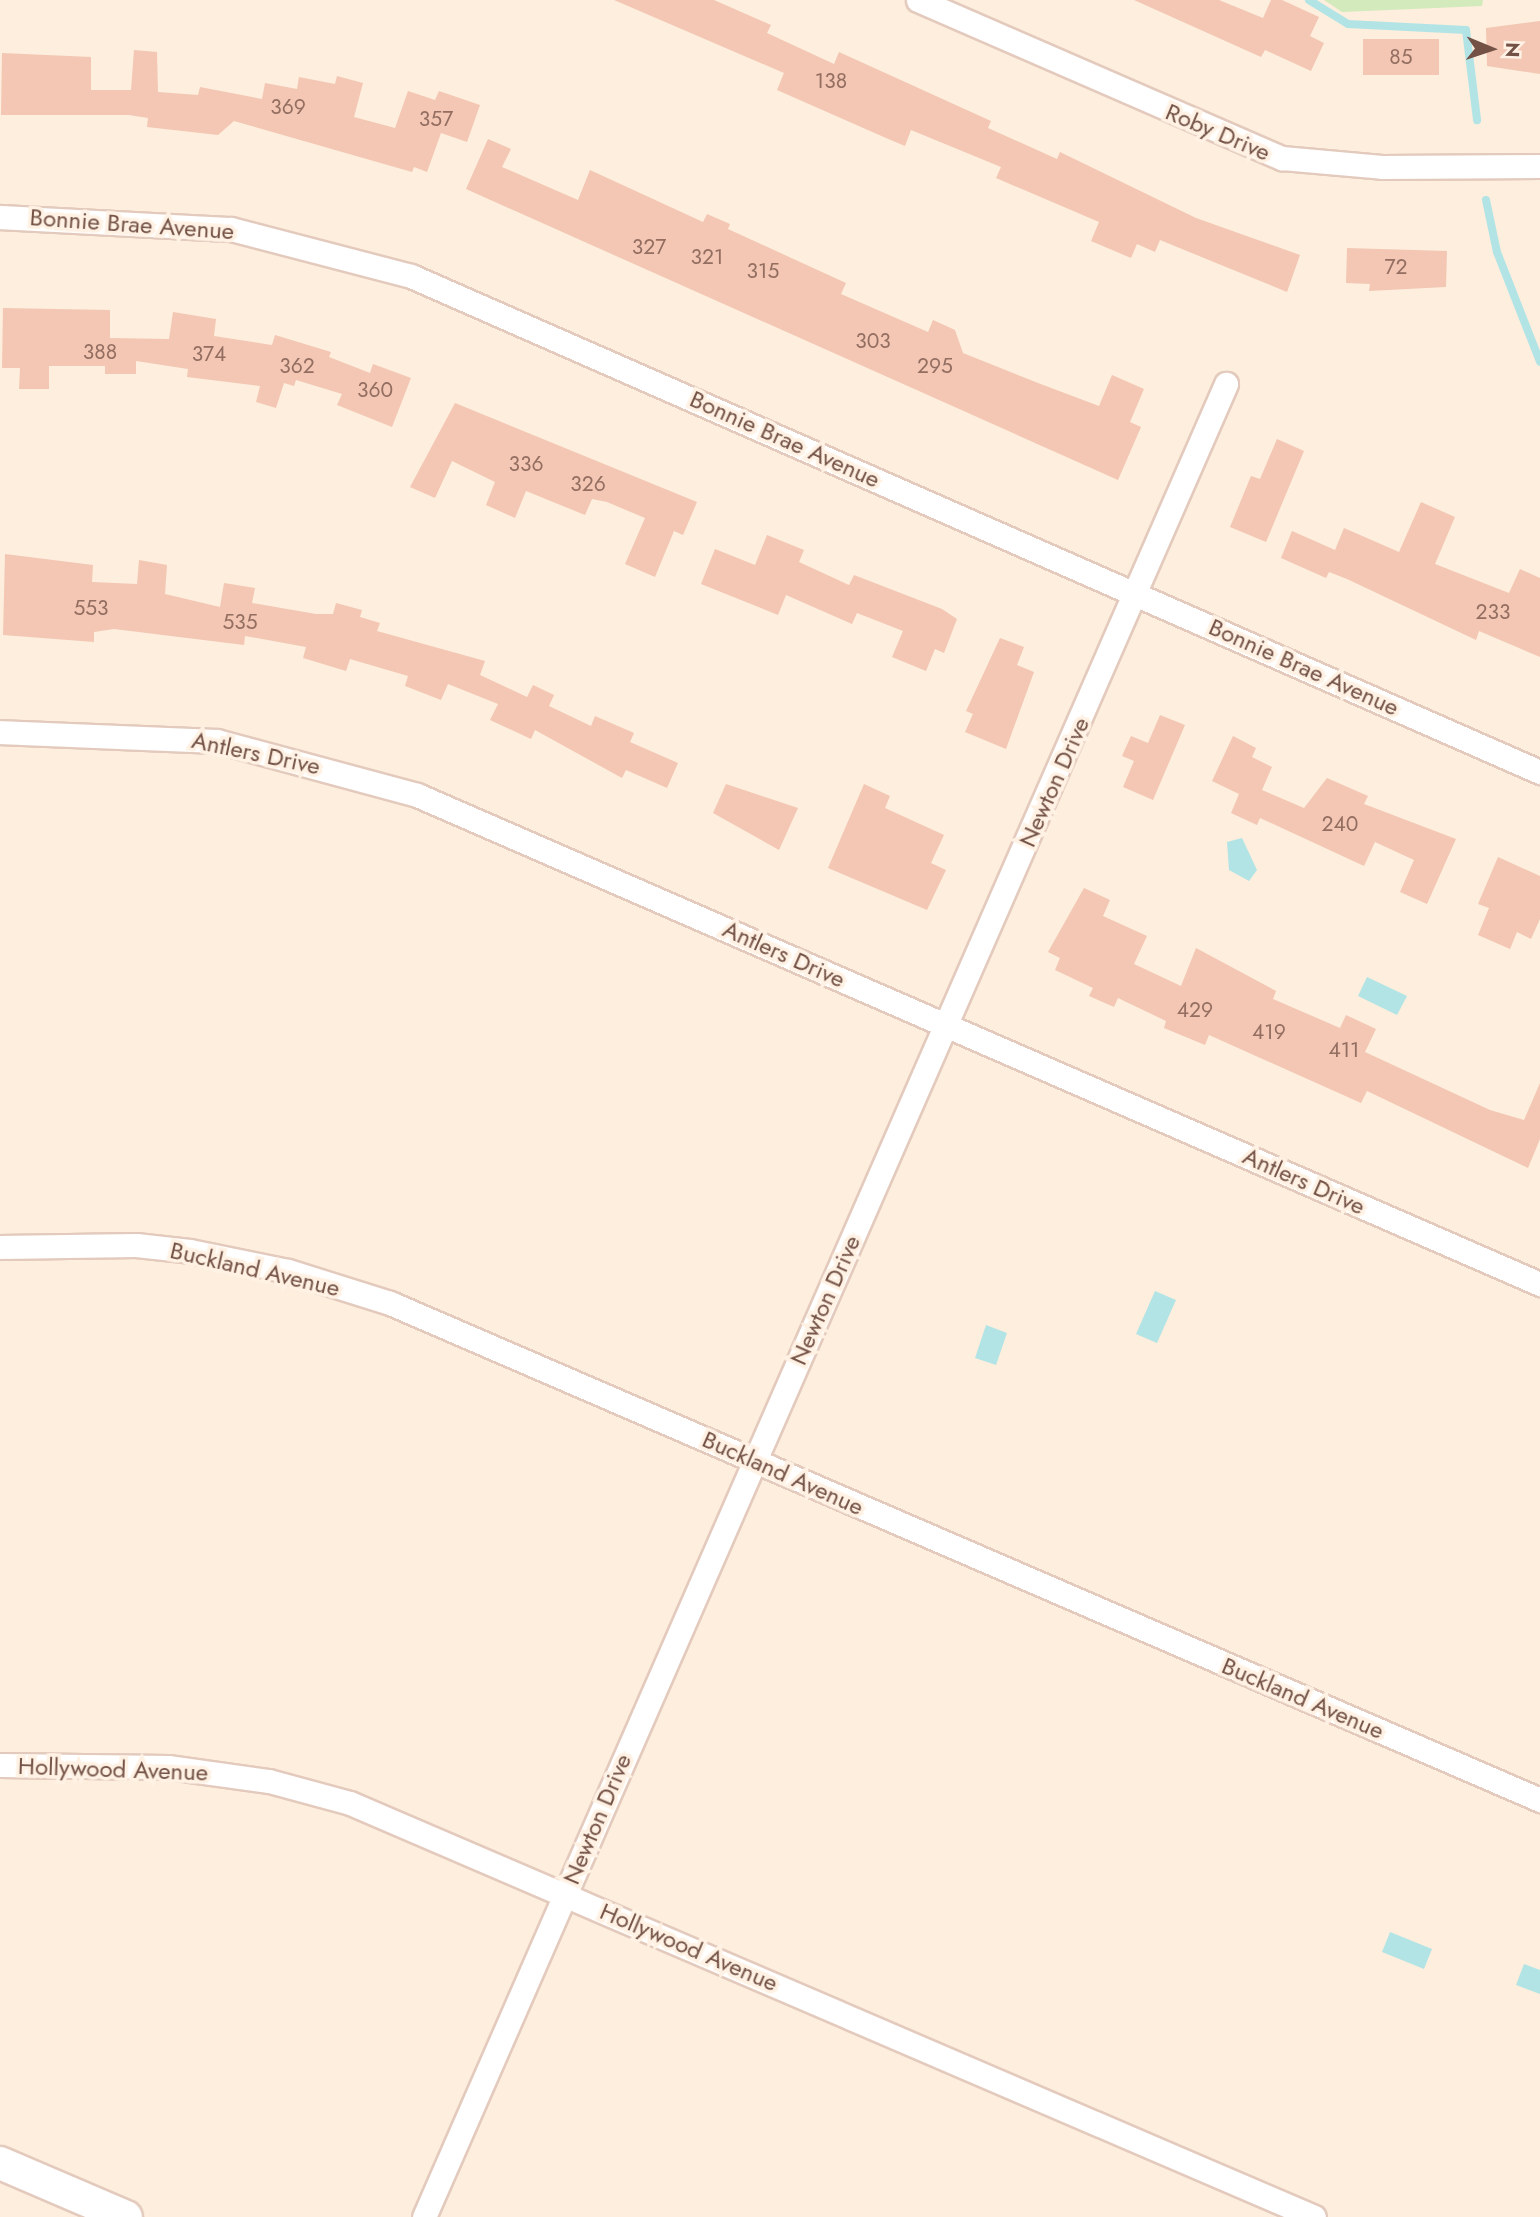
<!DOCTYPE html>
<html>
<head>
<meta charset="utf-8">
<style>
	body { margin:0 }
	#map { position:relative; width:1540px; height:2217px; overflow:hidden; background:#fdeedd; font-family:Jost,sans-serif }
	div>[style] { position:absolute }
	.green>* { inset:0; background:#d3eabc }
	.water>* { inset:0; background:#b2e4e6 }
	.stream>* { height:8px; margin:-4px; padding:0 4px; transform-origin:4px; border-radius:4px; background:#b2e4e6 }
	.building>* { inset:0; background:#f3c7b4 }
	.roads { filter:drop-shadow(2px 0 #e3cabd) drop-shadow(-2px 0 #e3cabd) drop-shadow(0 2px #e3cabd) drop-shadow(0 -2px #e3cabd) }
	.street>* { height:23px; margin:-11.5px; padding:0 11.5px; transform-origin:11.5px; border-radius:11.5px; background:#fff }
	.secondary>* { height:32px; margin:-16px; padding:0 16px; transform-origin:16px; border-radius:16px; background:#fff }
	span { translate:-50% -50%; white-space:nowrap; text-align:center; line-height:1.15; -webkit-text-stroke:7px #fff2e4; paint-order:stroke }
	.number-label { font-size:21px; color:#936e61 }
	.number-label span { -webkit-text-stroke-width:0 }
	.street-label { font-size:24px; color:#735145 }
	.north { position:absolute; left:1456px; top:14px; width:70px; height:70px; -webkit-text-stroke:5px #fff2e4; paint-order:stroke; rotate:92deg; font-size:19px; font-weight:700; line-height:28px; text-align:center; color:#735145 }
	.north::after { content:''; display:block; margin:auto; width:24px; height:32px; background:#735145; clip-path:polygon(50% 0,100% 100%,50% 72%,0 100%) }
</style>
</head>
<body>
<div id="map">
	<div class="green">
		<div style="clip-path:polygon(1324px 0,1483px 0,1482px 6px,1342px 12px)"></div>
	</div>
	<div class="water">
		<div style="clip-path:polygon(1242px 838px,1257px 870px,1249px 881px,1229px 870px,1227px 842px)"></div>
		<div style="clip-path:polygon(1367px 977px,1407px 996px,1397px 1015px,1358px 996px)"></div>
		<div style="clip-path:polygon(1155px 1291px,1176px 1300px,1157px 1343px,1136px 1334px)"></div>
		<div style="clip-path:polygon(986px 1325px,1007px 1333px,996px 1365px,975px 1358px)"></div>
		<div style="clip-path:polygon(1390px 1932px,1432px 1949px,1424px 1969px,1382px 1952px)"></div>
		<div style="clip-path:polygon(1524px 1964px,1540px 1970px,1540px 1994px,1516px 1985px)"></div>
	</div>
	<div class="stream">
		<div style="left:1309px;top:0;width:46px;rotate:31.6deg"></div>
		<div style="left:1348px;top:24px;width:118px;rotate:2.9deg"></div>
		<div style="left:1466px;top:30px;width:91px;rotate:83deg"></div>
		<div style="left:1486px;top:200px;width:53px;rotate:78.1deg"></div>
		<div style="left:1497px;top:252px;width:118px;rotate:68.6deg"></div>
	</div>
	<div class="building">
		<div style="clip-path:polygon(614px 0,714px 0,771px 25px,767px 33px,834px 64px,839px 52px,991px 121px,988px 128px,1057px 159px,1060px 152px,1196px 218px,1300px 255px,1287px 292px,1160px 240px,1155px 252px,1137px 244px,1131px 258px,1091px 241px,1099px 222px,996px 178px,1001px 167px,911px 130px,905px 146px,886px 138px,777px 90px,784px 73px)"></div>
		<div style="clip-path:polygon(1134px 0,1219px 0,1263px 18px,1271px 0,1282px 0,1319px 17px,1310px 36px,1324px 43px,1311px 71px,1265px 50px,1261px 57px)"></div>
		<div style="clip-path:polygon(1540px 21px,1540px 74px,1487px 66px,1486px 28px)"></div>
		<div style="clip-path:polygon(1363px 39px,1439px 39px,1439px 75px,1363px 75px)"></div>
		<div style="clip-path:polygon(134px 50px,157px 52px,158px 92px,198px 95px,200px 87px,262px 99px,265px 83px,297px 89px,299px 77px,335px 84px,337px 76px,363px 83px,354px 117px,395px 128px,408px 91px,435px 100px,439px 91px,480px 105px,467px 142px,441px 133px,427px 172px,414px 167px,412px 172px,234px 121px,218px 135px,147px 127px,148px 118px,129px 115px,1px 115px,2px 53px,91px 57px,91px 90px,131px 90px)"></div>
		<div style="clip-path:polygon(488px 139px,511px 149px,502px 167px,578px 200px,590px 170px,703px 222px,707px 214px,730px 224px,728px 229px,846px 283px,841px 294px,928px 332px,933px 320px,955px 330px,963px 353px,1038px 383px,1099px 406px,1112px 375px,1144px 389px,1130px 422px,1141px 427px,1118px 480px,466px 189px)"></div>
		<div style="clip-path:polygon(1347px 248px,1447px 251px,1446px 287px,1369px 291px,1370px 284px,1346px 283px)"></div>
		<div style="clip-path:polygon(3px 308px,110px 310px,110px 338px,169px 339px,173px 312px,216px 319px,214px 336px,272px 345px,275px 335px,331px 352px,329px 357px,370px 373px,373px 364px,411px 378px,392px 427px,337px 405px,342px 394px,296px 380px,294px 386px,284px 383px,276px 408px,256px 402px,260px 386px,187px 377px,188px 369px,136px 361px,136px 374px,105px 374px,105px 366px,49px 366px,49px 389px,19px 389px,20px 368px,2px 368px)"></div>
		<div style="clip-path:polygon(455px 403px,697px 502px,683px 535px,674px 531px,655px 577px,625px 564px,645px 518px,607px 502px,592px 499px,585px 515px,526px 491px,515px 518px,486px 505px,495px 482px,452px 461px,435px 498px,410px 487px)"></div>
		<div style="clip-path:polygon(1277px 439px,1304px 451px,1266px 542px,1230px 527px,1251px 476px,1260px 479px)"></div>
		<div style="clip-path:polygon(1421px 502px,1455px 517px,1435px 564px,1509px 593px,1520px 569px,1540px 578px,1540px 657px,1479px 631px,1476px 640px,1347px 579px,1329px 572px,1326px 578px,1281px 558px,1292px 531px,1335px 550px,1344px 528px,1399px 552px)"></div>
		<div style="clip-path:polygon(767px 535px,804px 550px,799px 562px,849px 585px,854px 575px,942px 609px,957px 619px,944px 653px,935px 649px,926px 671px,892px 657px,903px 631px,857px 613px,852px 624px,786px 595px,778px 615px,701px 584px,715px 549px,755px 565px)"></div>
		<div style="clip-path:polygon(5px 554px,93px 565px,92px 582px,137px 584px,139px 560px,167px 565px,165px 594px,220px 607px,224px 583px,255px 588px,252px 603px,316px 614px,333px 614px,336px 603px,362px 610px,360px 617px,380px 623px,377px 631px,485px 661px,480px 675px,527px 697px,533px 685px,554px 695px,549px 706px,591px 726px,595px 716px,634px 733px,630px 742px,678px 763px,667px 788px,626px 770px,622px 778px,535px 730px,531px 739px,490px 720px,498px 704px,448px 684px,441px 700px,405px 686px,408px 676px,350px 659px,346px 671px,303px 658px,306px 647px,245px 636px,244px 645px,114px 629px,94px 632px,94px 642px,3px 635px)"></div>
		<div style="clip-path:polygon(1000px 638px,1024px 647px,1017px 665px,1034px 672px,1006px 749px,965px 732px,973px 714px,966px 711px)"></div>
		<div style="clip-path:polygon(1160px 715px,1185px 725px,1153px 800px,1123px 787px,1134px 761px,1122px 756px,1131px 736px,1148px 743px)"></div>
		<div style="clip-path:polygon(1233px 736px,1256px 748px,1252px 757px,1272px 767px,1262px 790px,1304px 808px,1327px 778px,1368px 796px,1364px 804px,1456px 839px,1427px 904px,1400px 892px,1414px 860px,1375px 842px,1364px 866px,1260px 818px,1257px 825px,1231px 813px,1239px 794px,1212px 781px)"></div>
		<div style="clip-path:polygon(726px 784px,798px 808px,779px 850px,713px 813px)"></div>
		<div style="clip-path:polygon(864px 784px,890px 796px,885px 808px,944px 835px,931px 863px,946px 870px,927px 910px,828px 868px)"></div>
		<div style="clip-path:polygon(1498px 857px,1540px 876px,1540px 919px,1531px 939px,1517px 932px,1510px 949px,1478px 935px,1489px 908px,1478px 904px)"></div>
		<div style="clip-path:polygon(1084px 888px,1110px 900px,1103px 916px,1147px 936px,1134px 964px,1181px 986px,1196px 948px,1276px 991px,1273px 999px,1340px 1028px,1346px 1015px,1376px 1029px,1365px 1052px,1490px 1110px,1524px 1120px,1540px 1083px,1540px 1139px,1528px 1168px,1367px 1091px,1361px 1103px,1209px 1035px,1205px 1045px,1164px 1028px,1166px 1021px,1118px 998px,1114px 1007px,1089px 996px,1093px 988px,1055px 970px,1060px 958px,1048px 952px)"></div>
	</div>
	<div class="roads">
		<div class="street">
			<div style="left:918px;top:0;width:397px;rotate:23.5deg"></div>
			<div style="left:1282px;top:158px;width:100px;rotate:5.1deg"></div>
			<div style="left:1382px;top:167px;width:158px;rotate:-0.4deg"></div>
			<div style="left:0;top:217px;width:231px;rotate:3deg"></div>
			<div style="left:231px;top:229px;width:186px;rotate:14.6deg"></div>
			<div style="left:411px;top:276px;width:1233px;rotate:23.72deg"></div>
			<div style="left:0;top:732px;width:217px;rotate:2.4deg"></div>
			<div style="left:217px;top:741px;width:207px;rotate:15.1deg"></div>
			<div style="left:417px;top:795px;width:1225px;rotate:23.53deg"></div>
			<div style="left:0;top:1247px;width:136px;rotate:-0.8deg"></div>
			<div style="left:136px;top:1245px;width:54px;rotate:6.3deg"></div>
			<div style="left:190px;top:1251px;width:100px;rotate:11.5deg"></div>
			<div style="left:288px;top:1271px;width:107px;rotate:17.4deg"></div>
			<div style="left:390px;top:1303px;width:1253px;rotate:23.37deg"></div>
			<div style="left:0;top:1765px;width:168px;rotate:0.7deg"></div>
			<div style="left:168px;top:1767px;width:102px;rotate:7.9deg"></div>
			<div style="left:269px;top:1781px;width:84px;rotate:15.2deg"></div>
			<div style="left:350px;top:1803px;width:1049px;rotate:23.24deg"></div>
			<div style="left:424px;top:2217px;width:2001px;rotate:-66.37deg"></div>
		</div>
		<div class="secondary">
			<div style="left:0;top:2163px;width:137px;rotate:23.2deg"></div>
		</div>
	</div>
	<div class="number-label">
		<span style="left:1401px;top:57px">85</span>
		<span style="left:831px;top:81px">138</span>
		<span style="left:288px;top:107px">369</span>
		<span style="left:436px;top:119px">357</span>
		<span style="left:649px;top:247px">327</span>
		<span style="left:707px;top:257px">321</span>
		<span style="left:1396px;top:267px">72</span>
		<span style="left:763px;top:271px">315</span>
		<span style="left:873px;top:341px">303</span>
		<span style="left:100px;top:352px">388</span>
		<span style="left:209px;top:354px">374</span>
		<span style="left:297px;top:366px">362</span>
		<span style="left:935px;top:366px">295</span>
		<span style="left:375px;top:390px">360</span>
		<span style="left:526px;top:464px">336</span>
		<span style="left:588px;top:484px">326</span>
		<span style="left:91px;top:608px">553</span>
		<span style="left:1493px;top:612px">233</span>
		<span style="left:240px;top:622px">535</span>
		<span style="left:1340px;top:824px">240</span>
		<span style="left:1195px;top:1010px">429</span>
		<span style="left:1269px;top:1032px">419</span>
		<span style="left:1344px;top:1050px">411</span>
	</div>
	<div class="street-label">
		<span style="left:1218px;top:132px;rotate:23deg">Roby Drive</span>
		<span style="left:132px;top:224px;rotate:4deg">Bonnie Brae Avenue</span>
		<span style="left:785px;top:439px;rotate:24deg">Bonnie Brae Avenue</span>
		<span style="left:1304px;top:667px;rotate:24deg">Bonnie Brae Avenue</span>
		<span style="left:256px;top:753px;rotate:12deg">Antlers Drive</span>
		<span style="left:1054px;top:782px;rotate:-66deg">Newton Drive</span>
		<span style="left:784px;top:954px;rotate:24deg">Antlers Drive</span>
		<span style="left:1304px;top:1181px;rotate:24deg">Antlers Drive</span>
		<span style="left:255px;top:1269px;rotate:13deg">Buckland Avenue</span>
		<span style="left:825px;top:1300px;rotate:-66deg">Newton Drive</span>
		<span style="left:783px;top:1473px;rotate:24deg">Buckland Avenue</span>
		<span style="left:1303px;top:1698px;rotate:23deg">Buckland Avenue</span>
		<span style="left:113px;top:1769px;rotate:2deg">Hollywood Avenue</span>
		<span style="left:597px;top:1819px;rotate:-67deg">Newton Drive</span>
		<span style="left:689px;top:1947px;rotate:23deg">Hollywood Avenue</span>
	</div>
	<div class="north">N</div>
</div>
</body>
</html>
